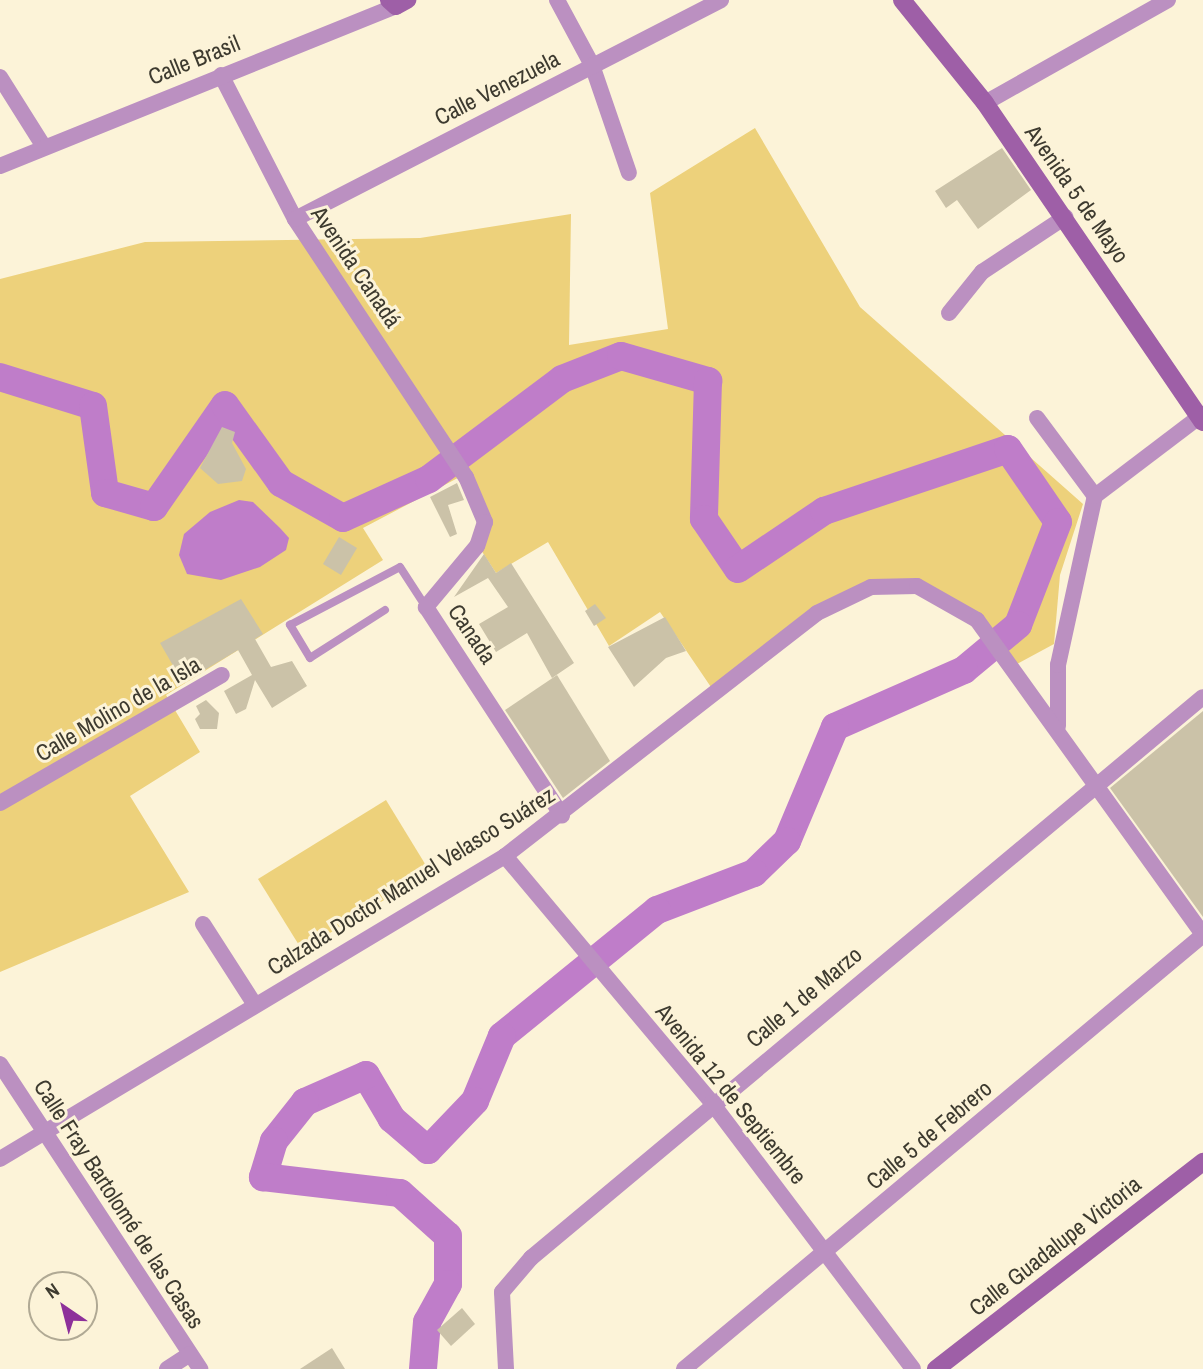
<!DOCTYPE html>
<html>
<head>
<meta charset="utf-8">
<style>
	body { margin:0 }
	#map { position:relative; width:1203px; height:1369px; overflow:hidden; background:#fcf3d8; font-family:"Archivo Narrow",sans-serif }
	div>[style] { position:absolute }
	.green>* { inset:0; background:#edd17b }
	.water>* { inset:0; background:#bf7dc9 }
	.river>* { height:28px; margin:-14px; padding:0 14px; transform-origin:14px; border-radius:14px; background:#bf7dc9 }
	.building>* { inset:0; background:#cbc2a8 }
	.lane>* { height:8px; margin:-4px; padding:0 4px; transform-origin:4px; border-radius:4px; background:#bb90c1 }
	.street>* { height:16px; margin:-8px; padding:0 8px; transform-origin:8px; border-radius:8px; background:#bb90c1 }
	.secondary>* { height:18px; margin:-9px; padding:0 9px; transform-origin:9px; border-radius:9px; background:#9e5fa7 }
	span { translate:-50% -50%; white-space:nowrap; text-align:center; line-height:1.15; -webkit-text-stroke:6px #fcf3d8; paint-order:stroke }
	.street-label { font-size:23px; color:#3d3a2f }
	.north { position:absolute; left:28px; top:1271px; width:70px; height:70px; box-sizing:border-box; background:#fcf3d8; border:2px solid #b0a994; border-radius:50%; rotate:325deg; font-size:19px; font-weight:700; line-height:28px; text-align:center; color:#3d3a2f }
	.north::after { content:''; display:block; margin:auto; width:24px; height:32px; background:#8d309a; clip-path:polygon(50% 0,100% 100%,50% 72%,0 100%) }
</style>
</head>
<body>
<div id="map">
	<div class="green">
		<div style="clip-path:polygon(755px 128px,860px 307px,1083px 504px,1060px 575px,1054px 644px,1017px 664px,950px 596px,871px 583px,715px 693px,660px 612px,609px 646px,548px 542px,496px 573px,481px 550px,471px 471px,363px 528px,383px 560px,166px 695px,200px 752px,130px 796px,189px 892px,0 972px,0 279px,145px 242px,420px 238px,571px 214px,569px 345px,668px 329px,650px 193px)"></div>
		<div style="clip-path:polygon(386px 800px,430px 872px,302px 950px,258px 879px)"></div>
	</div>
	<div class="water">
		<div style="clip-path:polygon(239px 500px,253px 502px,280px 528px,289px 538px,286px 550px,260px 567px,221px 580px,187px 574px,179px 555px,184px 534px,210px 512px)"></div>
	</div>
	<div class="river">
		<div style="left:0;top:377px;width:97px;rotate:17.3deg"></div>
		<div style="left:93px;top:406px;width:88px;rotate:82.1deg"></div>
		<div style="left:105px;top:493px;width:51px;rotate:15.9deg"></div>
		<div style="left:154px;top:507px;width:124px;rotate:-55.2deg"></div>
		<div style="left:225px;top:405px;width:96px;rotate:54.3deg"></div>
		<div style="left:281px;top:483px;width:71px;rotate:29.4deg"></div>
		<div style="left:343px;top:518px;width:94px;rotate:-24.4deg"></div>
		<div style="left:429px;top:479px;width:166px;rotate:-36.9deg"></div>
		<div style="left:562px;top:379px;width:63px;rotate:-21.3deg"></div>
		<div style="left:621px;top:356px;width:91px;rotate:16deg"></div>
		<div style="left:708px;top:381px;width:138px;rotate:91.7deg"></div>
		<div style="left:704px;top:519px;width:60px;rotate:55.8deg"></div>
		<div style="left:738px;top:569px;width:104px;rotate:-34deg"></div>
		<div style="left:824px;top:511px;width:194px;rotate:-18.6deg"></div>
		<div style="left:1008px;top:449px;width:88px;rotate:55.6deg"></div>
		<div style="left:1058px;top:522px;width:110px;rotate:111.2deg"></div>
		<div style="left:1018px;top:625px;width:70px;rotate:140.2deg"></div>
		<div style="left:964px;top:670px;width:141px;rotate:156.2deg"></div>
		<div style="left:835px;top:727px;width:124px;rotate:112.8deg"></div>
		<div style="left:787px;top:841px;width:46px;rotate:135.9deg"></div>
		<div style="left:754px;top:873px;width:104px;rotate:159.1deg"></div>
		<div style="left:657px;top:910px;width:200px;rotate:140.9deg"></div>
		<div style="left:502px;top:1036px;width:70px;rotate:112.6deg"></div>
		<div style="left:475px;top:1101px;width:68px;rotate:133.8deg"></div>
		<div style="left:428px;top:1150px;width:48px;rotate:-139.3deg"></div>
		<div style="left:392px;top:1119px;width:51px;rotate:-120.6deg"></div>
		<div style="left:366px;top:1075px;width:67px;rotate:156.1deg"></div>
		<div style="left:305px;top:1102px;width:50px;rotate:128.5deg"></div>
		<div style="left:274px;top:1141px;width:38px;rotate:107deg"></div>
		<div style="left:263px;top:1177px;width:138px;rotate:6.7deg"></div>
		<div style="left:400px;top:1193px;width:64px;rotate:41.9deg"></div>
		<div style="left:448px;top:1236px;width:48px;rotate:90deg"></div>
		<div style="left:448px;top:1284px;width:43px;rotate:118.9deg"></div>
		<div style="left:427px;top:1322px;width:47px;rotate:94.9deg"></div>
	</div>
	<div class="building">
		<div style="clip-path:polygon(1002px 148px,1031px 190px,978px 229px,957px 200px,946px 208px,935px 191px)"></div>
		<div style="clip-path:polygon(222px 427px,235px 432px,232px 443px,246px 469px,242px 481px,218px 484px,200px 468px)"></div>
		<div style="clip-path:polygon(457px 483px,464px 500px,448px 505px,457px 534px,450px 537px,430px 497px)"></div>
		<div style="clip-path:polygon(339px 537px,357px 548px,341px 575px,323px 564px)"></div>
		<div style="clip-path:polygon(484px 554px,496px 573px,511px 563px,574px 663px,552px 678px,527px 633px,496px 652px,479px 624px,508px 607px,488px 578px,454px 597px)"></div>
		<div style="clip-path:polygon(241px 599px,263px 634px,255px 639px,271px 667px,292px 661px,307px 686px,272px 708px,255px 680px,246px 709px,236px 714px,224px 691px,252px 675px,238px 650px,183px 683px,160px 643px)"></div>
		<div style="clip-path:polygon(595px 604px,606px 618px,594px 626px,585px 611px)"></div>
		<div style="clip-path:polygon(665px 617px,686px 651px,666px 658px,634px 687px,608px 647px)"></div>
		<div style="clip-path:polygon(557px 675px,610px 761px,563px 798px,505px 710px)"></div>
		<div style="clip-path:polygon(206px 700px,219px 713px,217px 729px,200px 729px,195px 719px,200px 714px,196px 706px)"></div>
		<div style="clip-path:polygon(1203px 711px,1203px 917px,1110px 788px)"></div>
		<div style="clip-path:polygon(462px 1308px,475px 1324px,451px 1346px,437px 1330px)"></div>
		<div style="clip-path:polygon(332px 1348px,345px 1369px,300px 1369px)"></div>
	</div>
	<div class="lane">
		<div style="left:385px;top:610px;width:89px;rotate:147.4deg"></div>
		<div style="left:310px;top:658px;width:39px;rotate:-121deg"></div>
		<div style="left:290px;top:625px;width:124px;rotate:-27.8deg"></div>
		<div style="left:400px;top:567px;width:48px;rotate:57deg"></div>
	</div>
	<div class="street">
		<div style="left:557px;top:0;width:74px;rotate:61.7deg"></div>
		<div style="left:592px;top:65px;width:114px;rotate:71.1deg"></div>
		<div style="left:221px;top:75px;width:162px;rotate:62.8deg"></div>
		<div style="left:295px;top:219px;width:310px;rotate:56.5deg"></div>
		<div style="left:466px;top:477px;width:49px;rotate:67.1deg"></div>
		<div style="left:485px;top:522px;width:25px;rotate:108deg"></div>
		<div style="left:477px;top:546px;width:80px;rotate:129.9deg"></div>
		<div style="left:426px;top:607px;width:249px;rotate:56.9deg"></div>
		<div style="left:0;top:77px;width:83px;rotate:57.8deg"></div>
		<div style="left:985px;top:103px;width:210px;rotate:-29.4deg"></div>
		<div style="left:0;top:166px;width:427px;rotate:-22deg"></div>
		<div style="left:295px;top:219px;width:479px;rotate:-27.2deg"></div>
		<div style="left:949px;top:313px;width:53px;rotate:-51.2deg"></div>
		<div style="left:982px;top:272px;width:100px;rotate:-33.5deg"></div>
		<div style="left:1037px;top:418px;width:97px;rotate:53.4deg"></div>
		<div style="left:1058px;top:726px;width:61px;rotate:-90deg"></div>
		<div style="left:1058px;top:665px;width:173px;rotate:-77.7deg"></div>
		<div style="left:1095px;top:496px;width:136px;rotate:-37.2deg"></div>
		<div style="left:0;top:803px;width:256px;rotate:-30deg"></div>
		<div style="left:505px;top:856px;width:322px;rotate:50deg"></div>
		<div style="left:712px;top:1103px;width:333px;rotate:52.9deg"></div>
		<div style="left:203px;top:924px;width:96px;rotate:57.3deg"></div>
		<div style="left:0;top:1064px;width:365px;rotate:56.7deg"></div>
		<div style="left:0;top:1159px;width:589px;rotate:-30.96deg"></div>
		<div style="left:505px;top:856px;width:395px;rotate:-37.9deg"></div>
		<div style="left:817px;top:613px;width:60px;rotate:-25.7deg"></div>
		<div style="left:871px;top:587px;width:46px;rotate:-1.2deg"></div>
		<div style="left:917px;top:586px;width:69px;rotate:29.5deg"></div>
		<div style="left:977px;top:620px;width:388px;rotate:54.3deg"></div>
		<div style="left:167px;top:1369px;width:27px;rotate:-33deg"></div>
		<div style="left:506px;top:1369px;width:77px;rotate:-93deg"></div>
		<div style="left:502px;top:1292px;width:45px;rotate:-49.5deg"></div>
		<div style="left:531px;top:1258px;width:875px;rotate:-39.86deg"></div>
		<div style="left:684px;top:1369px;width:677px;rotate:-39.9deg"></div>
	</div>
	<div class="secondary">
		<div style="left:389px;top:0;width:9px;rotate:41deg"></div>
		<div style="left:396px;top:6px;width:13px;rotate:-29deg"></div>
		<div style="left:902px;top:0;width:132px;rotate:51.1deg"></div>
		<div style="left:985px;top:103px;width:386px;rotate:55.7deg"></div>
		<div style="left:936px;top:1369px;width:338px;rotate:-37.8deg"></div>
	</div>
	<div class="street-label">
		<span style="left:194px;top:60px;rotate:-22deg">Calle Brasil</span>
		<span style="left:497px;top:88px;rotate:-27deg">Calle Venezuela</span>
		<span style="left:1077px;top:194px;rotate:55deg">Avenida 5 de Mayo</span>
		<span style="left:356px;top:267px;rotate:56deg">Avenida Canadá</span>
		<span style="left:472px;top:634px;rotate:56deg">Canada</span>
		<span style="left:118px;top:709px;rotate:-30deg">Calle Molino de la Isla</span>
		<span style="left:411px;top:881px;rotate:-32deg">Calzada Doctor Manuel Velasco Suárez</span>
		<span style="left:804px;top:997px;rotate:-40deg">Calle 1 de Marzo</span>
		<span style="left:731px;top:1094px;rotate:51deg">Avenida 12 de Septiembre</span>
		<span style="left:929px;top:1135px;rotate:-40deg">Calle 5 de Febrero</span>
		<span style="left:119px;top:1204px;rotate:57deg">Calle Fray Bartolomé de las Casas</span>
		<span style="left:1055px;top:1246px;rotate:-38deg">Calle Guadalupe Victoria</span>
	</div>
	<div class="north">N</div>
</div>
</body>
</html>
